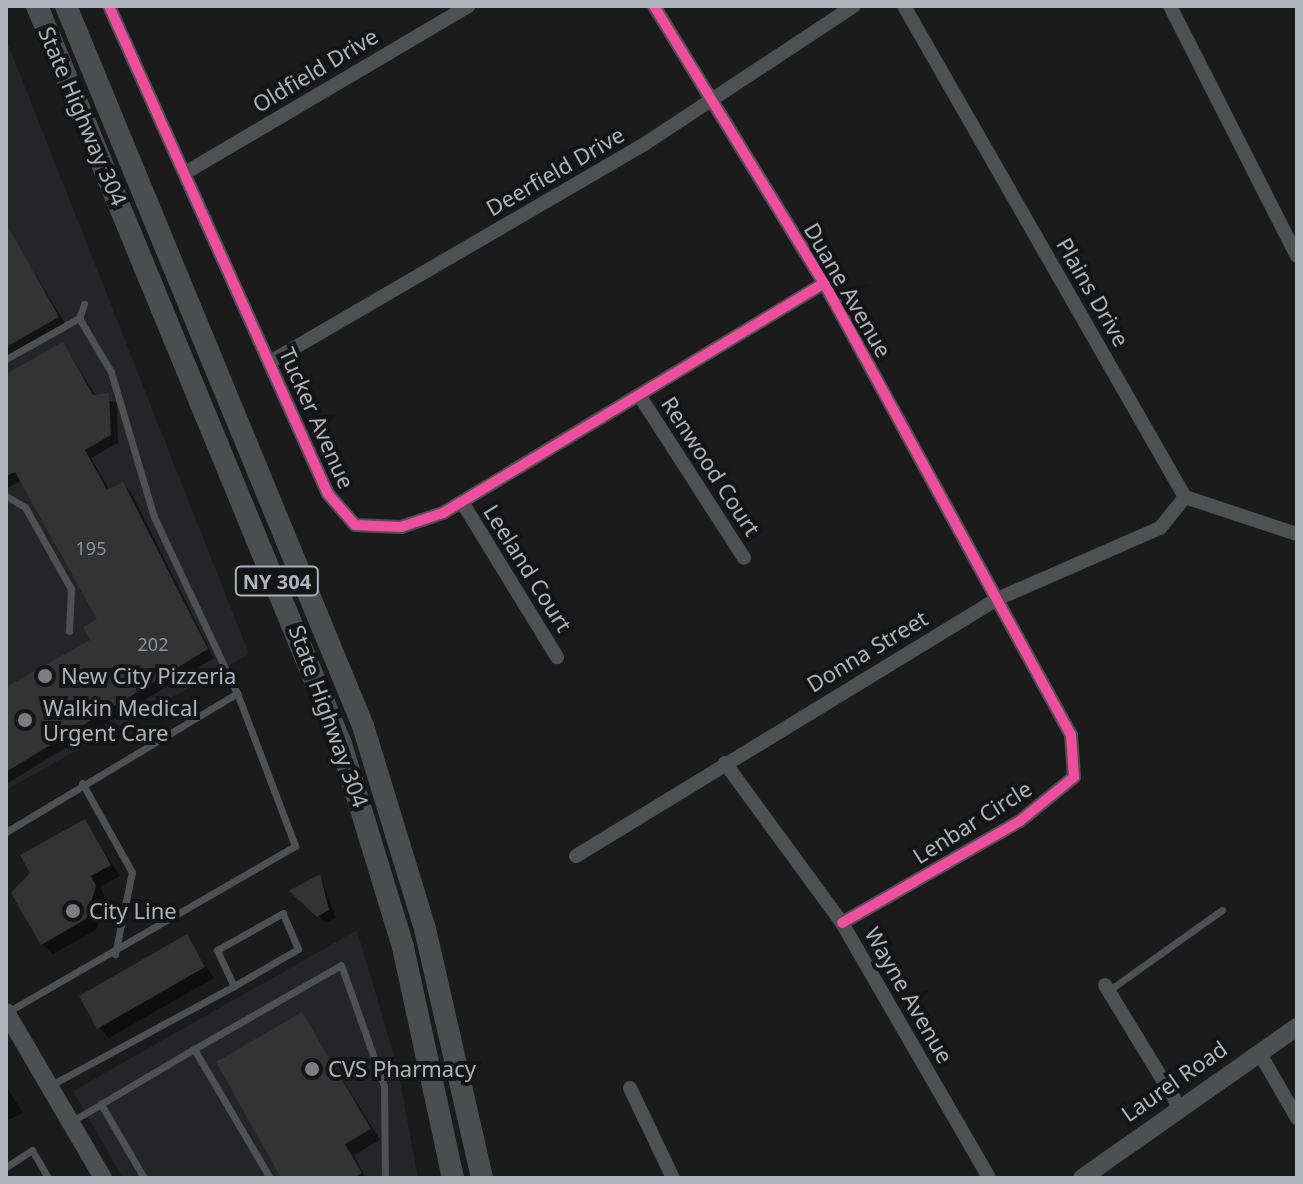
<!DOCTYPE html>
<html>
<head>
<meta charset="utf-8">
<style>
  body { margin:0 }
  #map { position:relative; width:1303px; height:1184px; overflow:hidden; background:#1b1b1b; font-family:"Noto Sans",sans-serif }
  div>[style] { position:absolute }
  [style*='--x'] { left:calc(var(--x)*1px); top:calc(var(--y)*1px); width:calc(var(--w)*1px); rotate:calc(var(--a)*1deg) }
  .built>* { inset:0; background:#252527 }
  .shadow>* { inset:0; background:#0007 }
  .building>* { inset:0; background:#333 }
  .lane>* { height:7px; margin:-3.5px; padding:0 3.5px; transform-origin:3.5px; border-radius:3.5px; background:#4f5054 }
  .street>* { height:14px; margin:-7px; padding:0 7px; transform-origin:7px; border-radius:7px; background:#4f5054 }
  .secondary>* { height:18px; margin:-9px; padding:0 9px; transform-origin:9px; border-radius:9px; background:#4e4f52 }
  .primary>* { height:22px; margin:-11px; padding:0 11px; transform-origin:11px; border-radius:11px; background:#4c4d50 }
  .cycleway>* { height:10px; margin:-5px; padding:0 5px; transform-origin:5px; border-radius:5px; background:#ef4d9e }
  .dots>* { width:22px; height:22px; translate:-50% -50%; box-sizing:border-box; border:4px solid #151517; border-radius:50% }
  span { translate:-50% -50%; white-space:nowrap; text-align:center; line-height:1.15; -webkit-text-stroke:8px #151517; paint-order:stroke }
  .number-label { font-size:18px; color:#8e9299 }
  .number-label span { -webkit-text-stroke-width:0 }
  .shield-label span { padding:2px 6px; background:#151517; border:2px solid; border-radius:6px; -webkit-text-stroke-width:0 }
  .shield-label { font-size:20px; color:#adb2bb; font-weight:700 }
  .street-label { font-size:22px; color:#adb2bb }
  .poi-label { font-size:22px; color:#adb2bb }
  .left { translate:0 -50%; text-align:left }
  .frame { position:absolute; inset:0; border:8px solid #adb2bb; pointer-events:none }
</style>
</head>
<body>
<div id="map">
  <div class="built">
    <i style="clip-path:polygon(6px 39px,249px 654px,6px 790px)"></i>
    <i style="clip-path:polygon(357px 930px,398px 1070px,418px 1178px,123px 1178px,73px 1091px)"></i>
  </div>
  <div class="shadow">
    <i style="clip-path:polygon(10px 233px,68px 328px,6px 363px,6px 235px)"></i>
    <i style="clip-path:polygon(63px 344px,96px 396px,117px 403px,118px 443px,91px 458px,110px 491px,123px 484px,131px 492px,214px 658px,6px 784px,6px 689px,92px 640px,100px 620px,22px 480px,6px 489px,6px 376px)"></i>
    <i style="clip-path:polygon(84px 821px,120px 876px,100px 887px,106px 898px,96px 930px,53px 954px,42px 944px)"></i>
    <i style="clip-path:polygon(320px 876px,336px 918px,326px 923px,292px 891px)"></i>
    <i style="clip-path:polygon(186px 937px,214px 978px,109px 1038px,99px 1027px)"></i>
    <i style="clip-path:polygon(302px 1014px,380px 1140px,354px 1155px,365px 1178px,285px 1178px)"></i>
    <i style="clip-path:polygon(6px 1086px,23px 1113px,6px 1121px)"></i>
  </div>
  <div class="building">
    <i style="clip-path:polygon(6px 223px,59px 317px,6px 347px)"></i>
    <i style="clip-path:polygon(63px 342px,93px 395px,109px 393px,111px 435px,85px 450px,107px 490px,123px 482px,208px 649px,6px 772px,6px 687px,90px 640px,83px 627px,97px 619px,15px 472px,6px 476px,6px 374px)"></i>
    <i style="clip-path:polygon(85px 819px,111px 865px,91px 876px,96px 886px,86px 919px,41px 945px,11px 893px,30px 873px,20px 855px)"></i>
    <i style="clip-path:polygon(320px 874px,329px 910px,317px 917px,289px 891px)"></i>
    <i style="clip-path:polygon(187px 934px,205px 967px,97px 1029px,79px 996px)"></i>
    <i style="clip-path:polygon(302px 1012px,371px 1129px,345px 1144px,362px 1173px,354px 1178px,281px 1178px,216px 1062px)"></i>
  </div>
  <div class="lane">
    <i style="--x:79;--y:318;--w:63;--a:59.3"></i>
    <i style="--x:111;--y:372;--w:151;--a:73.5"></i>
    <i style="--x:154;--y:517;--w:195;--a:64.8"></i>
    <i style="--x:6;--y:359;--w:84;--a:-29.3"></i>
    <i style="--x:79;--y:318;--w:15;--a:-70"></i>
    <i style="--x:6;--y:496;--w:22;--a:30"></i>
    <i style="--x:25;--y:507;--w:94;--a:60.7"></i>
    <i style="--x:71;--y:589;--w:42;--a:92.7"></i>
    <i style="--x:82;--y:783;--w:102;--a:60.7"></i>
    <i style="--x:132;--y:872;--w:84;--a:101.7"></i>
    <i style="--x:6;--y:832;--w:270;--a:-31"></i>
    <i style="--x:237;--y:693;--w:164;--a:69.2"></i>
    <i style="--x:295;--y:846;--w:332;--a:150"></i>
    <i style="--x:1108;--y:991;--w:140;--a:-35.4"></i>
    <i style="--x:194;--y:1049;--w:169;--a:-29.7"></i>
    <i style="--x:341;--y:965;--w:128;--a:70.4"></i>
    <i style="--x:384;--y:1086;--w:92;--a:89.4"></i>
    <i style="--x:51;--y:1085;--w:208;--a:-28.4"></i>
    <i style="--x:234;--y:986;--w:74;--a:-30"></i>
    <i style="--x:298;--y:949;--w:39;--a:-113"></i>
    <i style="--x:283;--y:913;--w:76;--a:150.7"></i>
    <i style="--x:217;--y:950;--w:40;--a:65"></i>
    <i style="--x:72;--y:1121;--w:34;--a:-30"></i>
    <i style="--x:6;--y:1167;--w:31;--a:-33"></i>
    <i style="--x:32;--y:1150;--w:32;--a:60"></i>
    <i style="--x:144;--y:1178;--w:86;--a:-120.2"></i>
    <i style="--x:101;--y:1104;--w:108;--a:-30.6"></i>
    <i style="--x:194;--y:1049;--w:150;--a:59.5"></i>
  </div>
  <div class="street">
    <i style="--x:109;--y:6;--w:535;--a:65.83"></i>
    <i style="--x:328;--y:494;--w:41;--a:48.9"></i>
    <i style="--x:355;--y:525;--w:46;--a:2.5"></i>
    <i style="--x:401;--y:527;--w:44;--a:-18.4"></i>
    <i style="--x:443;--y:513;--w:445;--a:-31.1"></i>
    <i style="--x:654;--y:6;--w:325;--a:58.5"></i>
    <i style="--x:824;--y:283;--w:515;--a:61.35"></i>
    <i style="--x:1071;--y:735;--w:42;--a:85.9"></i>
    <i style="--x:1074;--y:777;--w:70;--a:140.8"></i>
    <i style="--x:1020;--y:821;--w:205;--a:150.2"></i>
    <i style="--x:904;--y:6;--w:566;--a:60.22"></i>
    <i style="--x:1185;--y:497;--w:118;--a:18.3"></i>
    <i style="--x:1170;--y:6;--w:280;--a:63.1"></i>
    <i style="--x:185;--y:173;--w:329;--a:-30.5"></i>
    <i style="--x:270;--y:362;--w:435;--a:-30.2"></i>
    <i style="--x:646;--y:143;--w:249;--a:-33.4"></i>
    <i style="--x:641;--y:398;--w:190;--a:57.2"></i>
    <i style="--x:462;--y:502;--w:182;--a:58.5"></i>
    <i style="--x:725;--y:763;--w:198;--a:53.8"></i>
    <i style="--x:842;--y:923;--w:294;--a:60"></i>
    <i style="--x:576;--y:856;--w:491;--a:-31.4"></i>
    <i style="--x:995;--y:600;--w:180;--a:-23.6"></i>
    <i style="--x:1160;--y:528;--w:40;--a:-51"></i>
    <i style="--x:1105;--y:985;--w:140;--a:58.7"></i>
    <i style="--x:1259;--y:1052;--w:76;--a:60.1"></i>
    <i style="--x:630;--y:1088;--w:100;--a:64.5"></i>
  </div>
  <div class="secondary">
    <i style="--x:6;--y:1012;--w:192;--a:59.7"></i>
    <i style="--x:1082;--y:1178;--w:263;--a:-35.1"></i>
  </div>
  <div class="primary">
    <i style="--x:37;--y:6;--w:798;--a:67.61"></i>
    <i style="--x:341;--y:744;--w:212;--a:73"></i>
    <i style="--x:403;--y:947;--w:236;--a:77.8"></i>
    <i style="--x:66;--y:6;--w:779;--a:67.58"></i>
    <i style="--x:363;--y:726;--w:212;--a:73"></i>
    <i style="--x:425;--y:929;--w:255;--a:77.1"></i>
  </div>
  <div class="cycleway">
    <i style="--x:109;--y:6;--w:535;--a:65.83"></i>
    <i style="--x:328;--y:494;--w:41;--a:48.9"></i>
    <i style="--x:355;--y:525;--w:46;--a:2.5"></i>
    <i style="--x:401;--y:527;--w:44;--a:-18.4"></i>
    <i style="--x:443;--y:513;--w:445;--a:-31.1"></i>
    <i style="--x:654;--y:6;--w:325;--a:58.5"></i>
    <i style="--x:824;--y:283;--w:515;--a:61.35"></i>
    <i style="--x:1071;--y:735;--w:42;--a:85.9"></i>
    <i style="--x:1074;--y:777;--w:70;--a:140.8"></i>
    <i style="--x:1020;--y:821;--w:205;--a:150.2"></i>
  </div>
  <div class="dots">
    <i style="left:45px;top:676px;background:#7a7d83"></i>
    <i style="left:25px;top:720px;background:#7a7d83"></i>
    <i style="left:73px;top:911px;background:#7a7d83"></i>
    <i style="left:312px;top:1069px;background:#7a7d83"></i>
  </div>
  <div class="number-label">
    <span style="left:91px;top:548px">195</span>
    <span style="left:153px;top:644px">202</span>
  </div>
  <div class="shield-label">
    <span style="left:277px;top:581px">NY 304</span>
  </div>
  <div class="street-label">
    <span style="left:315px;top:70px;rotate:-31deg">Oldfield Drive</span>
    <span style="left:83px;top:116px;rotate:67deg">State Highway 304</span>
    <span style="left:555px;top:171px;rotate:-30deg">Deerfield Drive</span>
    <span style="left:848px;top:290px;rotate:60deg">Duane Avenue</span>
    <span style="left:1093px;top:292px;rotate:60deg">Plains Drive</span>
    <span style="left:317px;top:418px;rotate:66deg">Tucker Avenue</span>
    <span style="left:711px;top:466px;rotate:57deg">Renwood Court</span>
    <span style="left:528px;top:568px;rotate:58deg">Leeland Court</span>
    <span style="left:867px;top:651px;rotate:-31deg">Donna Street</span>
    <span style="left:329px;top:716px;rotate:70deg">State Highway 304</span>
    <span style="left:972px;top:822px;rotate:-32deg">Lenbar Circle</span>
    <span style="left:909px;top:995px;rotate:60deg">Wayne Avenue</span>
    <span style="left:1174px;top:1081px;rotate:-35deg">Laurel Road</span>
  </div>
  <div class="poi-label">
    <span class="left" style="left:61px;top:676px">New City Pizzeria</span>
    <span class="left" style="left:43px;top:720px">Walkin Medical<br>Urgent Care</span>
    <span class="left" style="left:89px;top:911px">City Line</span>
    <span class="left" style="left:328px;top:1069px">CVS Pharmacy</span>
  </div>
  <div class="frame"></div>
</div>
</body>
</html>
